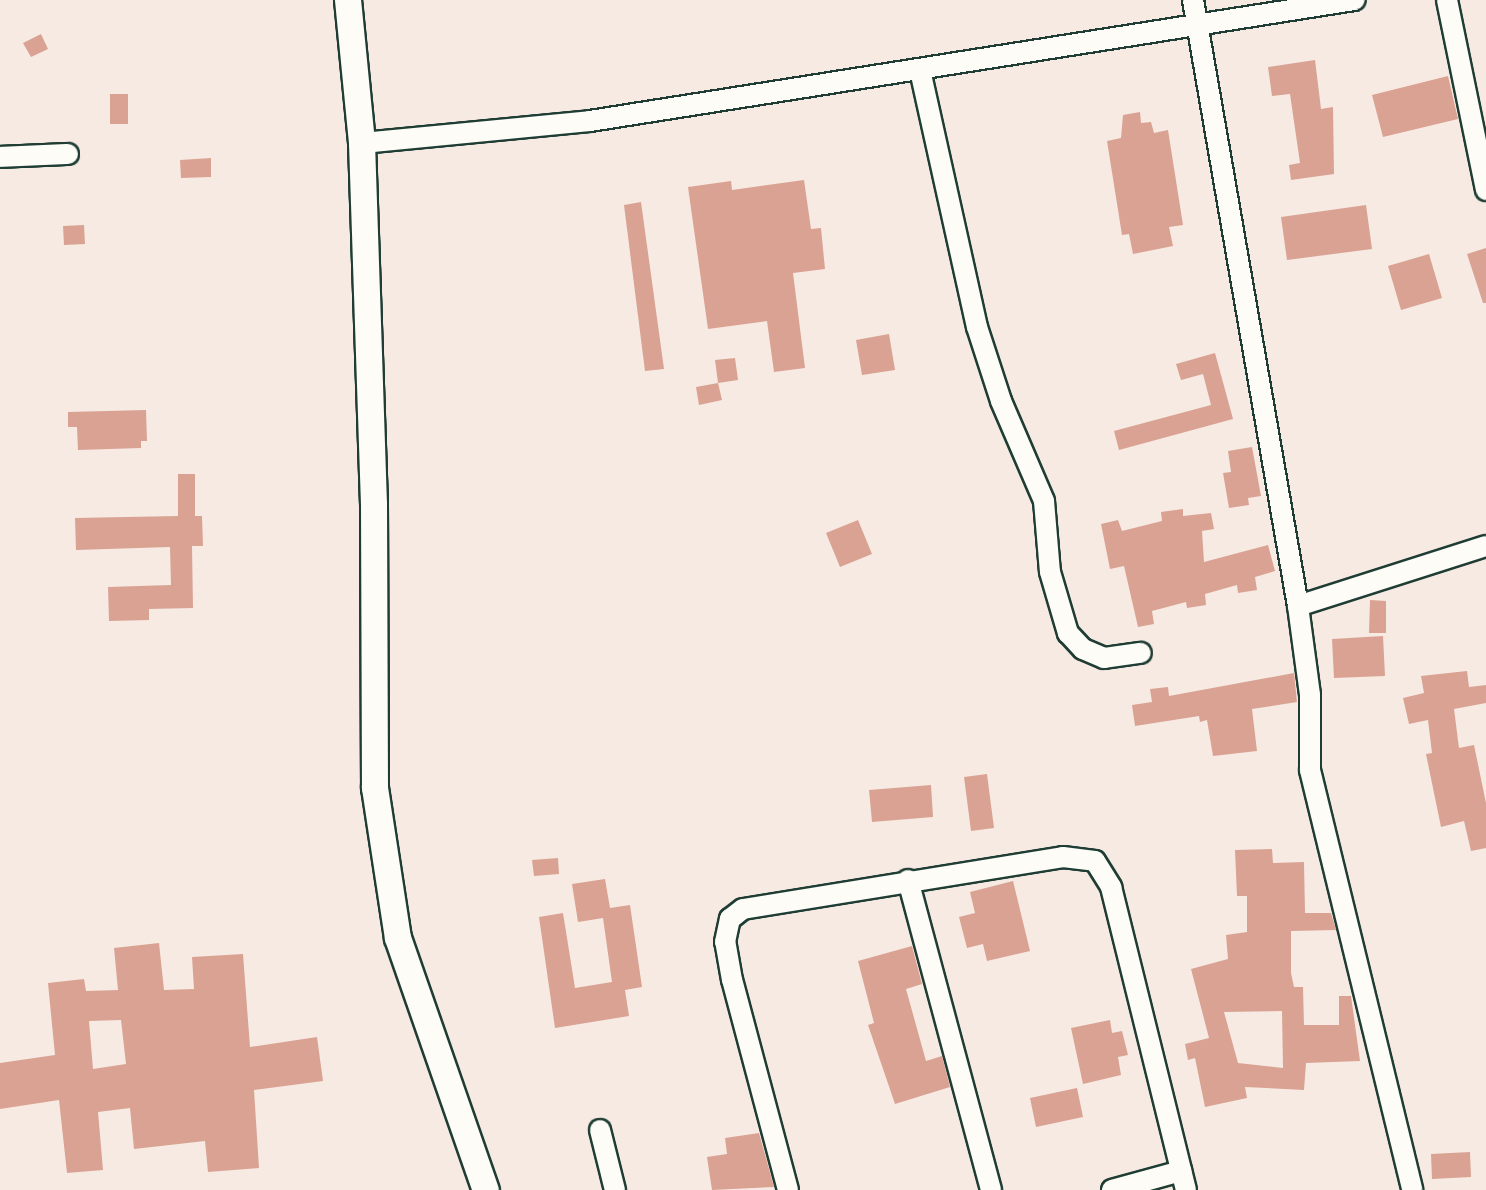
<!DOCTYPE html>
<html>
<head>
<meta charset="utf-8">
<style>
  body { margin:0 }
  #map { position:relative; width:1486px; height:1190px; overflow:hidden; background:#f6eae3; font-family:"Shantell Sans",sans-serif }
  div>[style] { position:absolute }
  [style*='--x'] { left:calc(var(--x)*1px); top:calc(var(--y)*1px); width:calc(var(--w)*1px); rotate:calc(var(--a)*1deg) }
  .building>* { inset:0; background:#daa293 }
  .roads { filter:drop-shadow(2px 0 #1f3d34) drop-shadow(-2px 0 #1f3d34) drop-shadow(0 2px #1f3d34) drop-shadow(0 -2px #1f3d34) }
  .minor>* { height:20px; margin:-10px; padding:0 10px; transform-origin:10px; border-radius:10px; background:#fdfcf7 }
  .major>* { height:26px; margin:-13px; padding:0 13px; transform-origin:13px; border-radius:13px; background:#fdfcf7 }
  span { translate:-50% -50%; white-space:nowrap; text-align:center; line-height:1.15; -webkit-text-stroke:7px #fdfcf7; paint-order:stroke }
</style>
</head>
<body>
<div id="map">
  <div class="building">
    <i style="clip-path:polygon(41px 34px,48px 49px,31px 57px,23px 43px)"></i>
    <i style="clip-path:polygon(1315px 60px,1321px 109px,1333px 107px,1334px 174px,1291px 180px,1289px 165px,1300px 163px,1290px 94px,1272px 96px,1268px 67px)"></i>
    <i style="clip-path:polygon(1448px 76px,1458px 119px,1383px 137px,1372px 95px)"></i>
    <i style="clip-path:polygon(110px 94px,128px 94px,128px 124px,110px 124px)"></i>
    <i style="clip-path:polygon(1140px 112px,1141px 123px,1151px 122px,1154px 133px,1168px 130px,1183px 225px,1169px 227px,1173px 246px,1133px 254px,1129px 234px,1122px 235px,1107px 141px,1121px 138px,1123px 115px)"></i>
    <i style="clip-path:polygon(211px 158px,211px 177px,181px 178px,180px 160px)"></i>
    <i style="clip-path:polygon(804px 180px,811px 229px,821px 228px,825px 269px,793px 273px,805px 368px,774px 372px,767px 321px,708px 329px,688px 187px,731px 181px,732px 190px)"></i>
    <i style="clip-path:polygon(641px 202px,664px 369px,645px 371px,624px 205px)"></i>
    <i style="clip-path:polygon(1366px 205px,1372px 249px,1287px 260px,1281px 217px)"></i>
    <i style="clip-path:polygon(84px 225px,85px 244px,64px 245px,63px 226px)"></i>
    <i style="clip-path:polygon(1486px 248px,1486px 303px,1483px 303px,1467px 254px)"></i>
    <i style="clip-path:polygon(1429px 254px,1442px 298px,1401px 310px,1388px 266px)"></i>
    <i style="clip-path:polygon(889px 334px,895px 370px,862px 375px,856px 340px)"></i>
    <i style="clip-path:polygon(1215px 353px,1233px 419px,1119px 450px,1114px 431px,1211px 405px,1203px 374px,1181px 380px,1176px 364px)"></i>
    <i style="clip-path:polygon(735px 358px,738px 380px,718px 383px,715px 360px)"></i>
    <i style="clip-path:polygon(718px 383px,722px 400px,699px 405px,696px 387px)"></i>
    <i style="clip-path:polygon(146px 410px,147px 441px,141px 441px,141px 448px,78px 450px,77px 427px,68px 427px,68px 412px)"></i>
    <i style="clip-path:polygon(1252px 447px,1261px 496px,1248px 498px,1249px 505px,1229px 508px,1223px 473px,1231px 472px,1228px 451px)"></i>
    <i style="clip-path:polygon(178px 474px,195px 474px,195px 516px,202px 516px,203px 546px,192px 546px,193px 608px,149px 609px,149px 620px,109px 621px,108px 587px,171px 585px,170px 547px,76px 550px,75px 518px,178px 516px)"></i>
    <i style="clip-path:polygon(1183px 509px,1183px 516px,1211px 513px,1214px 529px,1202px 531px,1204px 562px,1268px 545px,1275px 571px,1255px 577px,1257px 590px,1238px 593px,1237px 585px,1205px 594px,1206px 605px,1187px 608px,1186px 602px,1152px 611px,1154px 624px,1138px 627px,1124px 566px,1110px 569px,1101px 524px,1118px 520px,1122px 531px,1162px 521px,1161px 512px)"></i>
    <i style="clip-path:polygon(858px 520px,872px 554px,840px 567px,826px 533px)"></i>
    <i style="clip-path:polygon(1370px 600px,1386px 601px,1386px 633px,1369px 633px)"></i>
    <i style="clip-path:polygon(1383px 636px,1385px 676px,1334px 678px,1332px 639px)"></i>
    <i style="clip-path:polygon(1467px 671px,1469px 687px,1486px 685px,1486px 703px,1454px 709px,1459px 748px,1474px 745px,1486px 803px,1486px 848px,1471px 851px,1464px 821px,1441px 827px,1426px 754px,1432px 753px,1428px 720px,1409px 724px,1403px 698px,1424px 693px,1421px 676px)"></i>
    <i style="clip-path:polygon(1294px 673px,1297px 702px,1252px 709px,1257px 751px,1213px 756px,1207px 720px,1200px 722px,1199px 716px,1135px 726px,1132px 705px,1152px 702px,1150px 689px,1168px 687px,1169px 696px)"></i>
    <i style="clip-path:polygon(987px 774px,994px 828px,971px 831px,964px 777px)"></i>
    <i style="clip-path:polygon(931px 785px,933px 817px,872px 822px,869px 790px)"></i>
    <i style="clip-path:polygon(evenodd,1272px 849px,1273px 863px,1304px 862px,1305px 913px,1331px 913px,1336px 930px,1291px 931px,1291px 973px,1294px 987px,1303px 987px,1304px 1025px,1339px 1025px,1339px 996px,1351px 996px,1360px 1061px,1306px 1063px,1304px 1090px,1245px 1087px,1247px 1098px,1205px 1107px,1195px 1058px,1188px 1060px,1185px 1044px,1209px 1038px,1191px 969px,1228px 959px,1226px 935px,1247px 932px,1247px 896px,1237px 896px,1235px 850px,1272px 849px,1282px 1011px,1283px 1068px,1238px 1063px,1224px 1012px,1282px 1011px)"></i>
    <i style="clip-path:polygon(558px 858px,559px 874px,534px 876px,532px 860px)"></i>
    <i style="clip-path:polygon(605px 879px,610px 908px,630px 905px,642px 987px,625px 990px,629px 1016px,555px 1028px,539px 917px,563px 913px,575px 988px,612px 982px,603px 918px,578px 922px,572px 884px)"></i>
    <i style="clip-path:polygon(1013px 881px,1030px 951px,987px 961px,983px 944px,967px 948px,959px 917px,975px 913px,970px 892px)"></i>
    <i style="clip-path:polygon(evenodd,159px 943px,164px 990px,194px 989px,192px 957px,243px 954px,250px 1047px,317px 1037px,323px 1081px,254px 1090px,259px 1168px,208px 1172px,205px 1141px,134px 1149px,130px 1108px,98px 1112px,103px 1170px,67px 1173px,59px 1100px,0 1109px,0 1063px,55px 1055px,48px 983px,84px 979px,86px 991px,118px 990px,114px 948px,159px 943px,121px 1020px,126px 1064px,93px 1069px,89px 1021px,121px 1020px)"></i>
    <i style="clip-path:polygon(912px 946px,922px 984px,906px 989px,926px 1061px,942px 1056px,950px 1087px,895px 1104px,868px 1025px,874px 1023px,858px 961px)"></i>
    <i style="clip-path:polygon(1110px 1020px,1112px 1033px,1122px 1031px,1128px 1055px,1118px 1057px,1121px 1075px,1083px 1084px,1071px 1028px)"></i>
    <i style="clip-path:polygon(1077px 1088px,1083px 1117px,1036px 1127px,1030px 1098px)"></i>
    <i style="clip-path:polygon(759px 1133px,774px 1187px,712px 1190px,707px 1157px,727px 1154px,725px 1138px)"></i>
    <i style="clip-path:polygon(1470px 1152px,1471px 1177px,1432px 1179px,1431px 1154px)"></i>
  </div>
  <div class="roads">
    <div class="minor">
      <i style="--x:1193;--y:0;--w:615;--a:80.17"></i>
      <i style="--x:1298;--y:606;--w:90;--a:82.3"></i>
      <i style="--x:1310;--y:695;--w:75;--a:90"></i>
      <i style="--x:1310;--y:770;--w:432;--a:76.3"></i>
      <i style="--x:1447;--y:0;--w:194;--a:78.4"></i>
      <i style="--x:920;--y:70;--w:263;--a:77.5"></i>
      <i style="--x:977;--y:327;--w:78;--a:72"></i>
      <i style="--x:1001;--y:401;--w:109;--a:66.7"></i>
      <i style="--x:1044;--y:501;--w:71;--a:85.2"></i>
      <i style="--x:1050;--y:572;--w:64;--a:73.6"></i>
      <i style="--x:1068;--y:633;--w:22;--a:47"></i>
      <i style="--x:1083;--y:649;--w:23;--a:23"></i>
      <i style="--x:1104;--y:658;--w:37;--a:-8"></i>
      <i style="--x:362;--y:143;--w:229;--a:-5.5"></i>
      <i style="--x:590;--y:121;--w:774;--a:-9"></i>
      <i style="--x:0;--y:157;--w:68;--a:-2.5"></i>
      <i style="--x:1298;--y:606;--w:197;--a:-17.7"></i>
      <i style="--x:908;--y:880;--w:321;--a:75"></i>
      <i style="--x:600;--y:1130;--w:62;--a:76"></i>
      <i style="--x:788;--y:1190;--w:217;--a:-104.9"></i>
      <i style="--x:732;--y:980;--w:39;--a:-100"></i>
      <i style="--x:725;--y:942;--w:24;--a:-78"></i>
      <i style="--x:730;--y:919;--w:16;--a:-38"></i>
      <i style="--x:743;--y:909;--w:324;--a:-9.2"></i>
      <i style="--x:1063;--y:857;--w:32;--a:7"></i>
      <i style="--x:1095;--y:861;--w:31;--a:58"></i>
      <i style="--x:1111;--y:887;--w:312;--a:76.1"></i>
      <i style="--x:1112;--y:1190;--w:72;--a:-15.4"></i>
    </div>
    <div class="major">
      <i style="--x:348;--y:0;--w:144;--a:84.4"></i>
      <i style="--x:362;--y:143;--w:361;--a:88.1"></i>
      <i style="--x:374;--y:504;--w:284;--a:89.8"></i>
      <i style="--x:375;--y:788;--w:152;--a:81.3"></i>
      <i style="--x:398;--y:938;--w:267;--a:70.8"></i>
    </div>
  </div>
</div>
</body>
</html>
